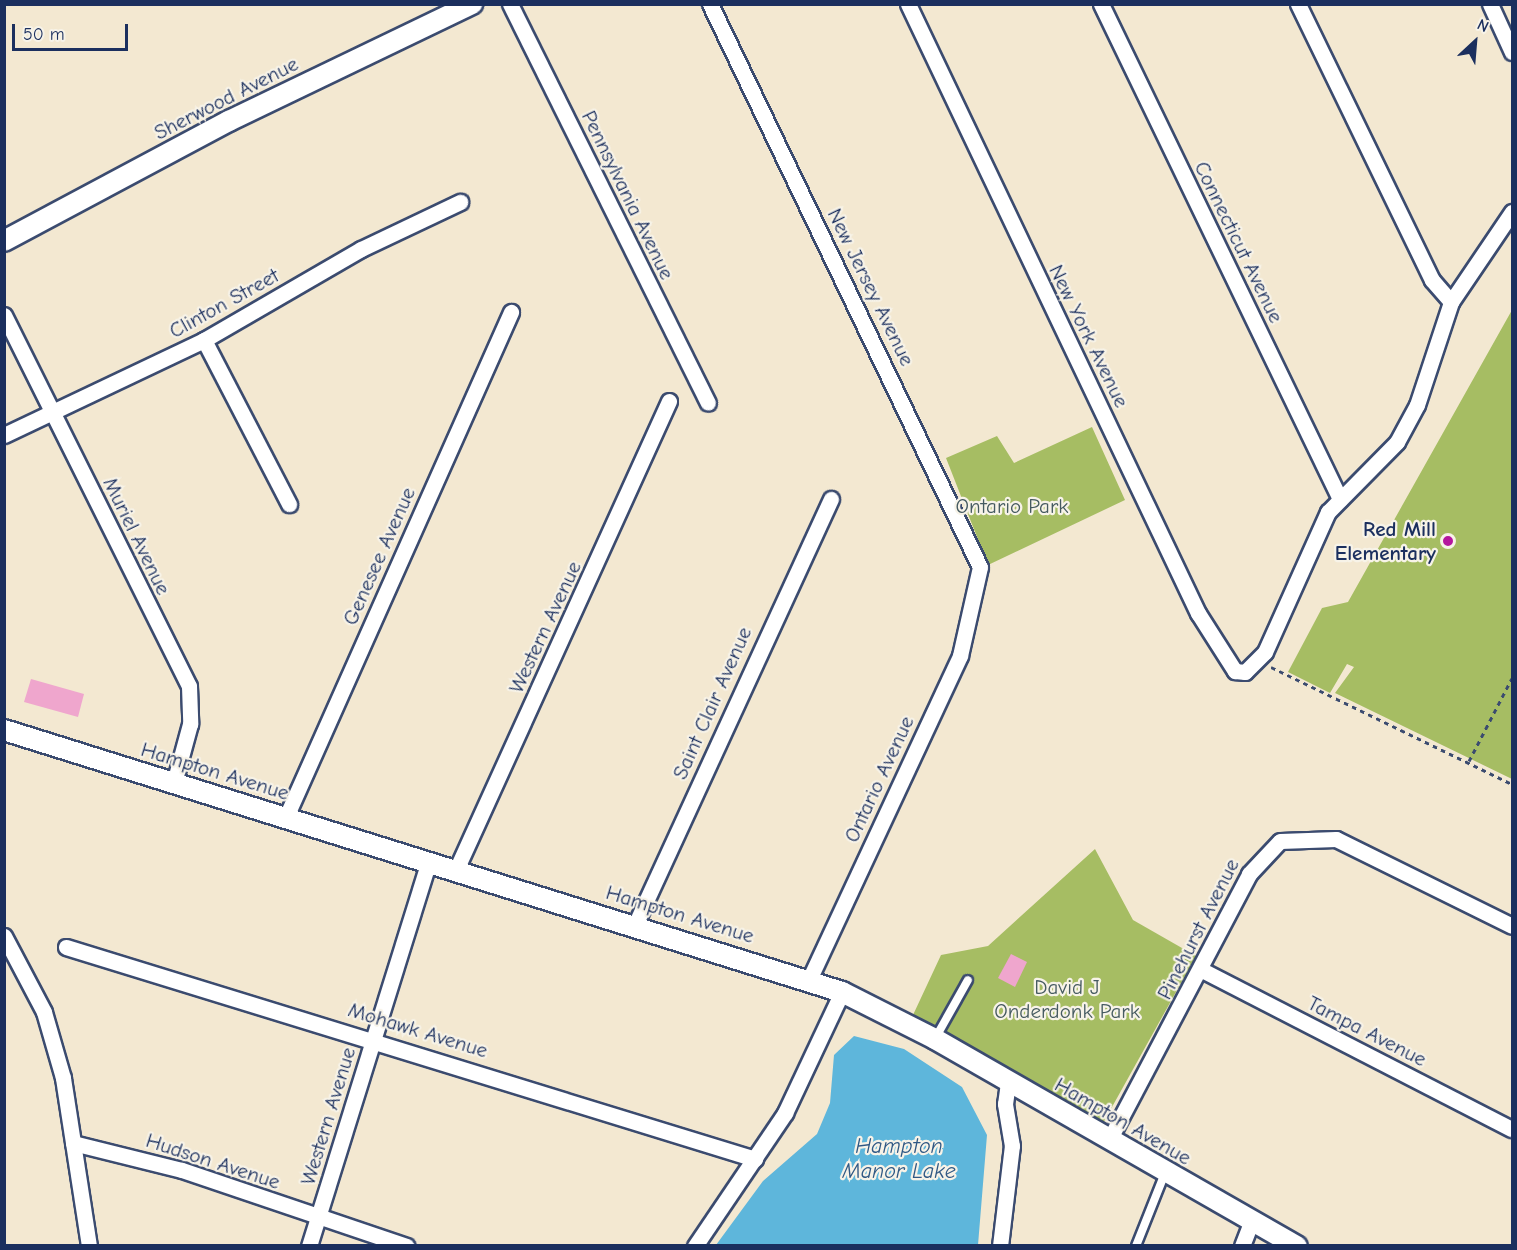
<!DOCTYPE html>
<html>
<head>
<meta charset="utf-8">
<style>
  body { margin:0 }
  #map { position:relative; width:1517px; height:1250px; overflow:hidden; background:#f3e8d1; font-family:"Comic Neue",sans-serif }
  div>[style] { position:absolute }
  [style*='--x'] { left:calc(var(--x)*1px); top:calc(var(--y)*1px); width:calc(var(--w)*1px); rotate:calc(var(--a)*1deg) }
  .green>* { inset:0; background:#a6bd63 }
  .water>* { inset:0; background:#5eb6db }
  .building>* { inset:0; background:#efa6cd }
  .path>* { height:3px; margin-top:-1.5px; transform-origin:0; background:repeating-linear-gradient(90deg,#3b4b6f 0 4.5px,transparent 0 9px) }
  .roads { filter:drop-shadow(2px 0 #3b4b6f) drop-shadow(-2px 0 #3b4b6f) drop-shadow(0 2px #3b4b6f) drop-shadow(0 -2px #3b4b6f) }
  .service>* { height:8px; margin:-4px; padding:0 4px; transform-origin:4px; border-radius:4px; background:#fff }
  .minor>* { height:15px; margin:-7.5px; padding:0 7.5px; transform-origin:7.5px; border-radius:7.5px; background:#fff }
  .tertiary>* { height:20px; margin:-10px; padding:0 10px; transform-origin:10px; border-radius:10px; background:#fff }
  .dots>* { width:16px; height:16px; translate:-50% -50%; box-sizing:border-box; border:3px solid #f7f3e8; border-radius:50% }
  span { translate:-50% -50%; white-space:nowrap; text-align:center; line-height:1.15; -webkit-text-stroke:4.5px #f7f3e8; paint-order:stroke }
  .street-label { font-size:21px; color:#1b2f5e }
  .park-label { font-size:21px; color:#455a60 }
  .poi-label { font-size:21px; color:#1b2f5e; font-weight:700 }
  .right { translate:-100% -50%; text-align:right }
  .water-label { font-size:22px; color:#2f5884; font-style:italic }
  .frame { position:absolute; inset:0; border:6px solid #1b2f5e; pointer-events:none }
  .north { position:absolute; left:1445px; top:12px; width:60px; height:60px; -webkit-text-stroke:4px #f7f3e8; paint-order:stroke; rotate:26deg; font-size:16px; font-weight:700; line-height:24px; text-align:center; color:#1b2f5e }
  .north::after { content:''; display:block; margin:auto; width:21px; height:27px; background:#1b2f5e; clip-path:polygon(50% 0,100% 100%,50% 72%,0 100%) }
  .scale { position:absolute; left:12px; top:24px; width:116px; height:27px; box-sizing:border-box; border:3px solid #1b2f5e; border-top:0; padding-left:8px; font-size:18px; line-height:21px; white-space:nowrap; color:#1b2f5e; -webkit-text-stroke:4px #f7f3e8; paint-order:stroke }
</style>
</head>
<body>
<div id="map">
  <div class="green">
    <i style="clip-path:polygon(1512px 310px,1512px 779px,1335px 693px,1354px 667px,1347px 664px,1330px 693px,1288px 672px,1322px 608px,1348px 602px)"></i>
    <i style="clip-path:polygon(1092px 427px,1125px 500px,988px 565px,946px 458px,997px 436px,1014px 463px)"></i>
    <i style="clip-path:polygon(1095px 849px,1133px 920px,1196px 956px,1102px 1125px,913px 1015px,941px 955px,988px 946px)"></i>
  </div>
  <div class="water">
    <i style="clip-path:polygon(854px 1036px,904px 1049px,962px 1087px,987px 1135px,978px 1245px,716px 1245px,763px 1181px,817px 1134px,830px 1103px,834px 1055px)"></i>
  </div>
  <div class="building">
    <i style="clip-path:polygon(31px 679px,84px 694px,78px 717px,24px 702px)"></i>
    <i style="clip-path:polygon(1011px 954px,1027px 962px,1015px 987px,998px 978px)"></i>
  </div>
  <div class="path">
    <i style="--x:1271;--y:667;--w:268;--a:25.9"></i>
    <i style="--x:1469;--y:761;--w:93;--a:-62.6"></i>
  </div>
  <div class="roads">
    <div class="service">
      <i style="--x:936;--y:1037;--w:65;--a:-60.7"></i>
      <i style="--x:1136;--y:1246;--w:79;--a:-68.3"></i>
    </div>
    <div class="minor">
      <i style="--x:510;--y:4;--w:445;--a:63.6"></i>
      <i style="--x:710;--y:4;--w:624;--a:64.38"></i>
      <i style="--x:980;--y:567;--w:91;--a:102.7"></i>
      <i style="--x:960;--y:656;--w:357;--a:115"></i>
      <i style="--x:908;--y:4;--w:675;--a:64.54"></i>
      <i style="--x:1198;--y:613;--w:69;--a:57.5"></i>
      <i style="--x:1235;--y:671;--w:10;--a:6"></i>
      <i style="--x:1245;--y:672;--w:28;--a:-45"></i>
      <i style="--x:1265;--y:652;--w:154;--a:-65.8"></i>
      <i style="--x:1328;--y:512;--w:98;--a:-45.4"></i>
      <i style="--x:1397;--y:442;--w:42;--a:-61.6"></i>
      <i style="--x:1417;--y:405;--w:108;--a:-71.7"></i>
      <i style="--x:1451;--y:302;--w:109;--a:-55.9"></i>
      <i style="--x:1101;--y:4;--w:550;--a:64.23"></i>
      <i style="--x:1298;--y:4;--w:307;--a:64.1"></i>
      <i style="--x:1432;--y:280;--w:29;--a:49"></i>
      <i style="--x:1490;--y:4;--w:53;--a:65.4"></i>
      <i style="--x:4;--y:315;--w:415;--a:63.5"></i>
      <i style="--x:189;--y:686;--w:38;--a:88"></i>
      <i style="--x:190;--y:724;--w:61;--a:105.2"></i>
      <i style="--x:204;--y:340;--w:185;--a:62.6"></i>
      <i style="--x:4;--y:435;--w:221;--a:-25.4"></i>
      <i style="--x:204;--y:340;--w:181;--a:-30.1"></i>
      <i style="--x:361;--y:249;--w:110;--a:-25.4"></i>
      <i style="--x:286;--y:817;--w:553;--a:-65.98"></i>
      <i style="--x:456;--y:870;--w:515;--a:-65.57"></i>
      <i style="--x:635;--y:925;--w:469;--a:-65.3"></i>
      <i style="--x:4;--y:936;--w:86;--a:62.2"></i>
      <i style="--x:44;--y:1012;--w:69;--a:73.9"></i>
      <i style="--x:63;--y:1078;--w:170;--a:81.2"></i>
      <i style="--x:66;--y:947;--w:721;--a:17.1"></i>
      <i style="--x:1202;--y:970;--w:348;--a:27.2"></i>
      <i style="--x:1109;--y:1140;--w:301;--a:-62.2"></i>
      <i style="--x:1249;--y:874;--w:45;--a:-46.8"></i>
      <i style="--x:1280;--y:841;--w:56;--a:-2"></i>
      <i style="--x:1336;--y:839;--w:196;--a:26.3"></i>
      <i style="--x:73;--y:1143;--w:112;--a:13.9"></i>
      <i style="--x:182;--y:1170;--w:237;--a:18.7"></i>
      <i style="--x:309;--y:1246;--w:403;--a:-72.7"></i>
      <i style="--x:695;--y:1246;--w:161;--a:-55.9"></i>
      <i style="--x:785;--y:1113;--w:134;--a:-64.8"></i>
      <i style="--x:1000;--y:1246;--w:101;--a:-83.2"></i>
      <i style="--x:1012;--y:1146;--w:43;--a:-99.5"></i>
      <i style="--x:1005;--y:1104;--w:21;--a:-82"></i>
      <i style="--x:1242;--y:1246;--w:26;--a:-69"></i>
    </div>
    <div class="tertiary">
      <i style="--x:4;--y:241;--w:255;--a:-28.1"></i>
      <i style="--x:229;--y:121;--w:270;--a:-25.7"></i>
      <i style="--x:4;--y:730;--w:878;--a:17.36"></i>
      <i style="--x:842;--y:992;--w:104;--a:26.8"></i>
      <i style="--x:935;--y:1039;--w:417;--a:29.8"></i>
    </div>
  </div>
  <div class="dots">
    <i style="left:1448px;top:541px;background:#b5179e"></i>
  </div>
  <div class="street-label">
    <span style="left:226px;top:98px;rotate:-27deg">Sherwood Avenue</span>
    <span style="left:628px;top:195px;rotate:64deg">Pennsylvania Avenue</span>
    <span style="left:1239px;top:242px;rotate:64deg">Connecticut Avenue</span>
    <span style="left:871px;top:287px;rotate:64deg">New Jersey Avenue</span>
    <span style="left:224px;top:303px;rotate:-29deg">Clinton Street</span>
    <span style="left:1089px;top:336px;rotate:64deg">New York Avenue</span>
    <span style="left:137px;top:536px;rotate:64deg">Muriel Avenue</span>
    <span style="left:379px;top:556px;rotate:-66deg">Genesee Avenue</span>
    <span style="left:545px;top:627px;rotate:-65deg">Western Avenue</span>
    <span style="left:712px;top:703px;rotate:-66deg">Saint Clair Avenue</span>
    <span style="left:215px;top:771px;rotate:17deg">Hampton Avenue</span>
    <span style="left:879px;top:779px;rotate:-65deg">Ontario Avenue</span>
    <span style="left:680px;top:914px;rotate:17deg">Hampton Avenue</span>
    <span style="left:1198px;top:929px;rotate:-63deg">Pinehurst Avenue</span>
    <span style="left:418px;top:1030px;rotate:17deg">Mohawk Avenue</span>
    <span style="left:1367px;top:1031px;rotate:27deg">Tampa Avenue</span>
    <span style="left:328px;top:1116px;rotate:-73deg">Western Avenue</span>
    <span style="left:1123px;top:1121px;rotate:30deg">Hampton Avenue</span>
    <span style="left:213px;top:1161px;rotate:18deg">Hudson Avenue</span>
  </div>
  <div class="park-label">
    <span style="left:1012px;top:506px">Ontario Park</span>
    <span style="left:1067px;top:999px">David J<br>Onderdonk Park</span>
  </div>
  <div class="poi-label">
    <span class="right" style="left:1436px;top:541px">Red Mill<br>Elementary</span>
  </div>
  <div class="water-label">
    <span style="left:899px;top:1159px">Hampton<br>Manor Lake</span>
  </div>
  <div class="frame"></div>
  <div class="north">N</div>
  <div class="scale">50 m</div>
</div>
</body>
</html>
